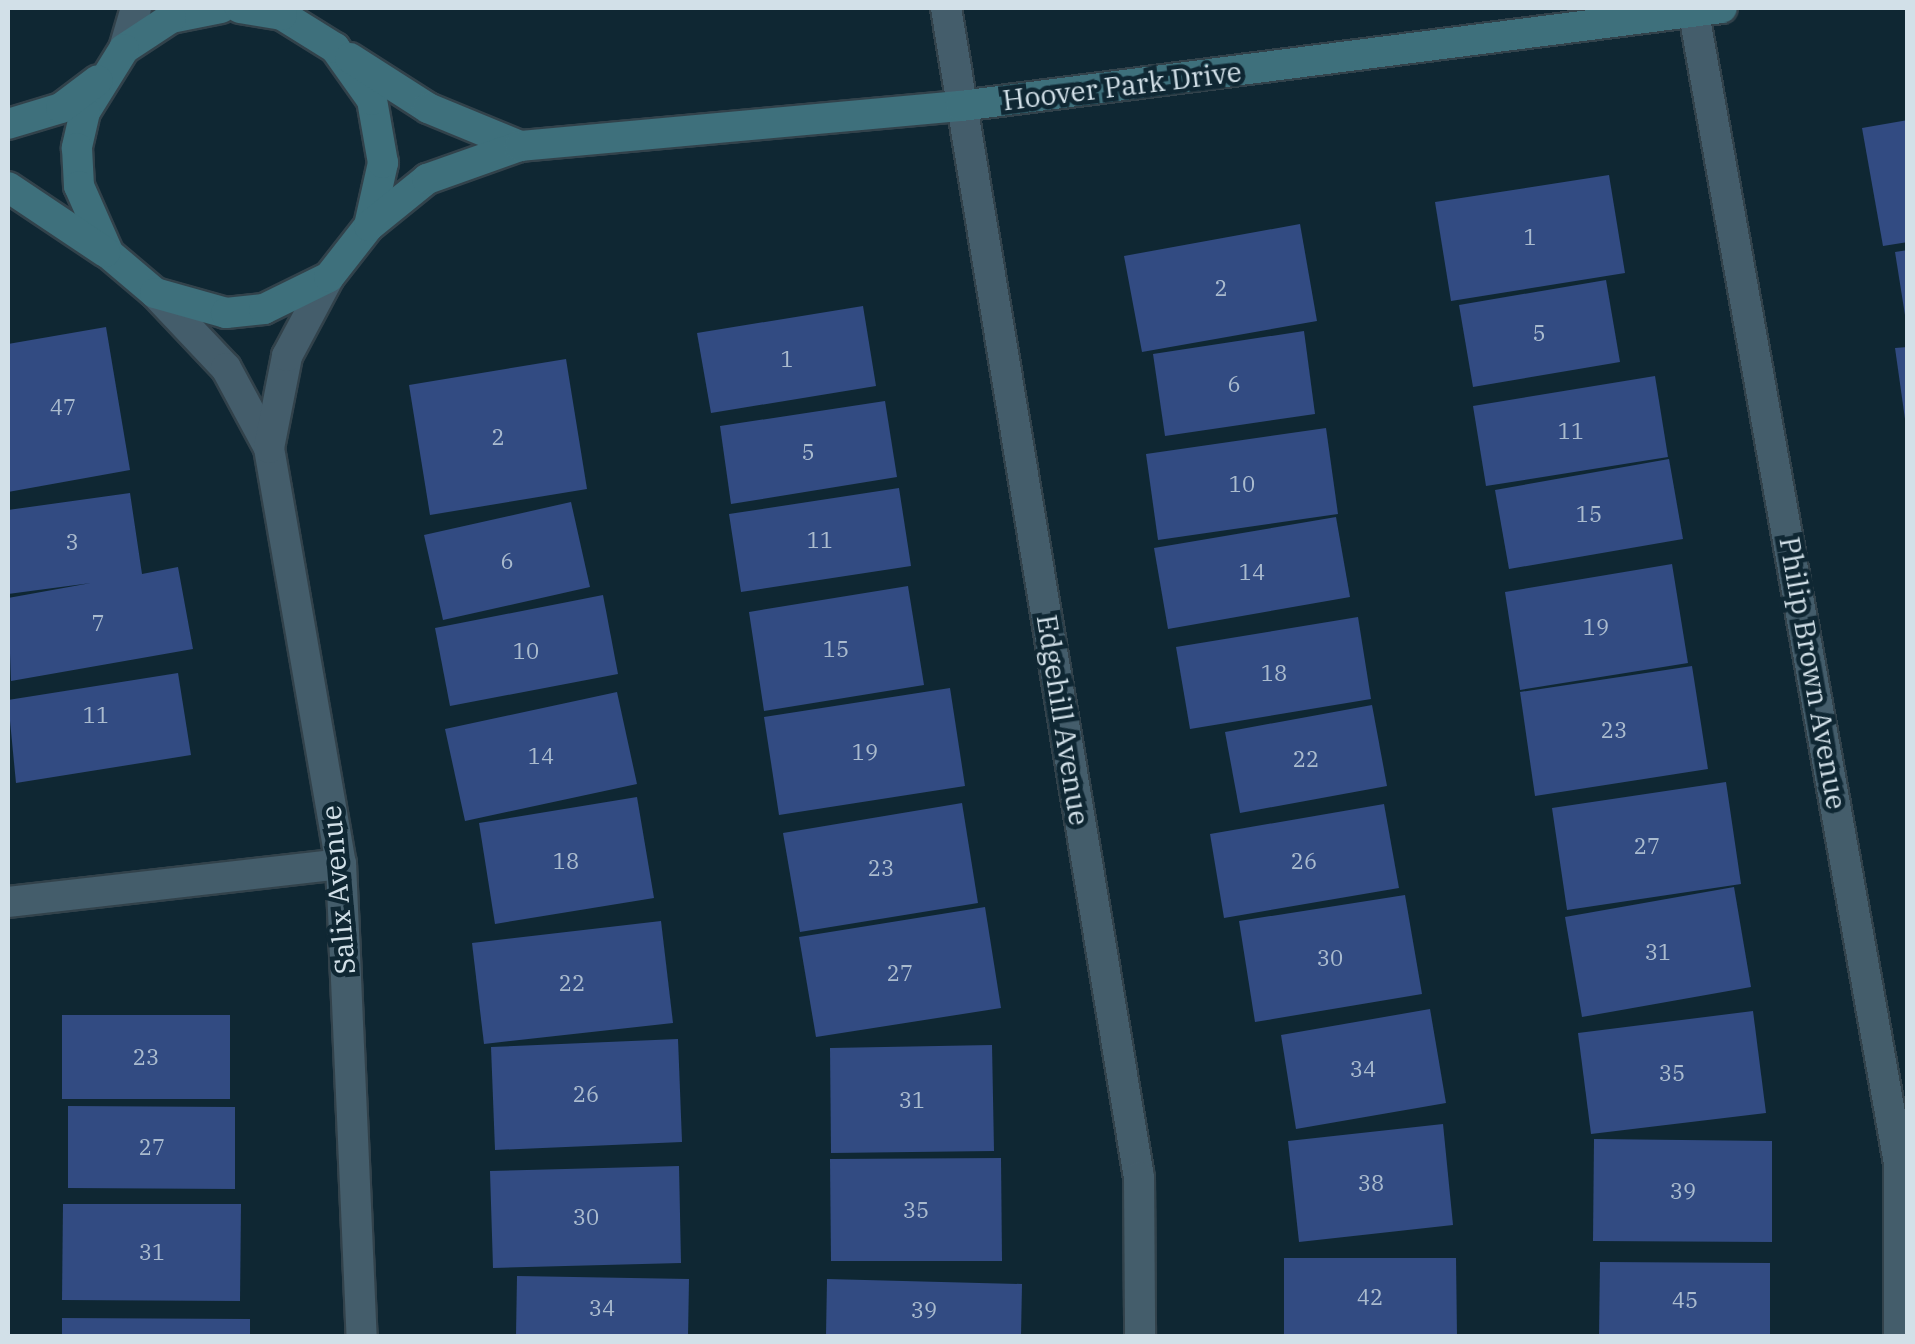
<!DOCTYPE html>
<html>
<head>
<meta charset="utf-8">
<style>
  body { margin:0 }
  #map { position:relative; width:1915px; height:1344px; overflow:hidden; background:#0f2733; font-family:"IBM Plex Serif",serif }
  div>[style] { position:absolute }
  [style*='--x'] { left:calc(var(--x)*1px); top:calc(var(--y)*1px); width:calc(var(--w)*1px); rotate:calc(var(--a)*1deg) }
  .building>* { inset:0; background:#324b82 }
  .roads { filter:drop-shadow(2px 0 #32424b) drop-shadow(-2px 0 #32424b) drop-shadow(0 2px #32424b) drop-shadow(0 -2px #32424b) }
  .street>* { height:30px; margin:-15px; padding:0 15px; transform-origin:15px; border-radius:15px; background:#445d6b }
  .secondary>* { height:30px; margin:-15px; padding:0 15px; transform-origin:15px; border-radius:15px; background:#3e707c }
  span { translate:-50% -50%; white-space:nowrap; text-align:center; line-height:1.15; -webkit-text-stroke:9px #0f2733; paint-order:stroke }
  .number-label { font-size:22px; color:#aabbce }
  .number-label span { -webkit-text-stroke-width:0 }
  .street-label { font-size:28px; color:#d2e0e8 }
  .frame { position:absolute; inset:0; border:10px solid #d2e0e8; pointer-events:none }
</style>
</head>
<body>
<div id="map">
  <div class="building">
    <i style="clip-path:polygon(1908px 120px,1908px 242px,1883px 246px,1862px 128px)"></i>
    <i style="clip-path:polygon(1609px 175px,1625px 273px,1451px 301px,1435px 202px)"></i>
    <i style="clip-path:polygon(1300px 224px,1317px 321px,1142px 352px,1124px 256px)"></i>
    <i style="clip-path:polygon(1908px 250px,1908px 315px,1905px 315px,1895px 252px)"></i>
    <i style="clip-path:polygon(1606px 280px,1620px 362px,1473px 387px,1459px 305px)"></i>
    <i style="clip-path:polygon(863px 306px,876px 386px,711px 413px,697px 333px)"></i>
    <i style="clip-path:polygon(106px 327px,130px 470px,8px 492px,8px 344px)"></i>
    <i style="clip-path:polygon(1304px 331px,1315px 414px,1165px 436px,1153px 354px)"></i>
    <i style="clip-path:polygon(1908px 347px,1908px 419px,1905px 419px,1895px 348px)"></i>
    <i style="clip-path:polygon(566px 359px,587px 489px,430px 515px,409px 385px)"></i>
    <i style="clip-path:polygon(1655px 376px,1668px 457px,1486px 486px,1473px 406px)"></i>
    <i style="clip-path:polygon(885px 401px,897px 477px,731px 504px,720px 426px)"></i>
    <i style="clip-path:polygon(1326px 428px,1338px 514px,1158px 540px,1146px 454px)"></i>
    <i style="clip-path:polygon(1669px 459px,1683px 539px,1509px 569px,1495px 490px)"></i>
    <i style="clip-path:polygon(899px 488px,911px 566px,741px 592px,729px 514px)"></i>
    <i style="clip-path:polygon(130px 493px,142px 574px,178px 567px,193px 649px,11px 681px,8px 598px,91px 583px,8px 594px,8px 510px)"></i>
    <i style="clip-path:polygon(571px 502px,590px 587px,443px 620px,424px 535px)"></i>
    <i style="clip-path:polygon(1336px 517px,1350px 597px,1168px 629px,1154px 548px)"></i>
    <i style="clip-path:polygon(1672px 564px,1688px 663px,1520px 690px,1505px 592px)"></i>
    <i style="clip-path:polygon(908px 586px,924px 685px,764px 711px,749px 612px)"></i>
    <i style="clip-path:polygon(603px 595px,618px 674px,450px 706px,435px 628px)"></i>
    <i style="clip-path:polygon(1358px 617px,1371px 699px,1190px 729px,1176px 647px)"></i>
    <i style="clip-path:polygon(1692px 666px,1708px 769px,1535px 796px,1520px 692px)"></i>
    <i style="clip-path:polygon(178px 673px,191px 755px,16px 783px,8px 700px)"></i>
    <i style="clip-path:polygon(950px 688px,965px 786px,779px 815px,764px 717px)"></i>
    <i style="clip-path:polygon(617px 692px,637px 784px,465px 821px,445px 729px)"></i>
    <i style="clip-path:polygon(1372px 705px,1387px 786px,1240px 813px,1225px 732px)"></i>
    <i style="clip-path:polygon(1726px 782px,1741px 884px,1567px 910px,1552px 808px)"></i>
    <i style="clip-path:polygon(637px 797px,654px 898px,495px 924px,479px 823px)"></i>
    <i style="clip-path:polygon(962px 803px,978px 903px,800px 932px,783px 833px)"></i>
    <i style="clip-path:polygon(1384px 804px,1399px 888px,1224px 918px,1210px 834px)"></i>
    <i style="clip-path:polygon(1734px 887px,1751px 987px,1582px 1017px,1565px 917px)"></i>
    <i style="clip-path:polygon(1405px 895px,1422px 994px,1255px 1022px,1239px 921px)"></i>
    <i style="clip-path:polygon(985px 907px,1001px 1008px,816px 1037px,799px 937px)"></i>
    <i style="clip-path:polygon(661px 921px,673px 1023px,484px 1044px,472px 943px)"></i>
    <i style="clip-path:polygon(1430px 1009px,1446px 1103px,1296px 1129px,1281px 1035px)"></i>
    <i style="clip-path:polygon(1753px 1011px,1766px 1113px,1591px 1134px,1578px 1033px)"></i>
    <i style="clip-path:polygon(62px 1015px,230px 1015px,230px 1099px,62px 1099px)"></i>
    <i style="clip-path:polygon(678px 1039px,682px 1142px,495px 1150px,491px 1047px)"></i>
    <i style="clip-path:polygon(992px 1045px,994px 1151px,831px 1153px,830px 1048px)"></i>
    <i style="clip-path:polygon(68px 1106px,235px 1107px,235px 1189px,68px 1188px)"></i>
    <i style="clip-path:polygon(1443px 1124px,1453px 1225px,1299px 1242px,1288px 1141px)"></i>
    <i style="clip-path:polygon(1594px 1139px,1772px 1141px,1772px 1242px,1593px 1241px)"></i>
    <i style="clip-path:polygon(1001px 1158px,1002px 1261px,831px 1261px,830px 1159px)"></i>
    <i style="clip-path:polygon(679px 1166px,681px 1263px,493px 1268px,490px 1171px)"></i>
    <i style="clip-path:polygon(63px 1204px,241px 1204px,240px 1301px,62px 1300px)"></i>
    <i style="clip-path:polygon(1284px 1258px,1456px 1258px,1457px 1336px,1284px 1336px)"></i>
    <i style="clip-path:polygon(1600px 1262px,1770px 1263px,1770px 1336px,1599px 1336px)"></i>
    <i style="clip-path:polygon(517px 1276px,689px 1279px,688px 1336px,516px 1336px)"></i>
    <i style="clip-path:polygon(827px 1279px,1022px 1284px,1021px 1336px,826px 1336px)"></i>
    <i style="clip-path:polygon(62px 1318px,250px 1319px,250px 1336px,62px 1336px)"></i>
  </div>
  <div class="roads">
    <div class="street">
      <i style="--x:946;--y:8;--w:1185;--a:80.63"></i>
      <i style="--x:1139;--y:1177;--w:159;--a:89.6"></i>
      <i style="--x:1693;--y:8;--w:1173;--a:79.89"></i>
      <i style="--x:1899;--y:1163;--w:173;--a:90"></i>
      <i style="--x:124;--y:49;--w:43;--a:-73.7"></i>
      <i style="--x:155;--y:293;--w:103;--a:46.6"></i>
      <i style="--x:226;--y:368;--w:91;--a:61.7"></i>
      <i style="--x:269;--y:448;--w:422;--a:80.2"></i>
      <i style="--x:341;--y:864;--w:472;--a:87.5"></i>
      <i style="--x:269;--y:448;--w:94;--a:-78.9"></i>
      <i style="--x:287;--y:356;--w:89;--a:-62"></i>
      <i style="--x:8;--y:902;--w:335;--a:-6.5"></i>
    </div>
    <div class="secondary">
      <i style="--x:221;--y:8;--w:51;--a:168.7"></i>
      <i style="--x:171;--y:18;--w:56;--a:146.6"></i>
      <i style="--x:124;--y:49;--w:74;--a:121.8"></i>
      <i style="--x:85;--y:112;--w:37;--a:103"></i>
      <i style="--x:77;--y:148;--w:38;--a:87"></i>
      <i style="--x:79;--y:186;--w:74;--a:66.2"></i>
      <i style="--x:109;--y:254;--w:60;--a:40.3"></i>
      <i style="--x:155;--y:293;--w:74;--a:15.7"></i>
      <i style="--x:226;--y:313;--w:38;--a:-6"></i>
      <i style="--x:264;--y:309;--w:72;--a:-26.2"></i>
      <i style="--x:329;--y:277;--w:65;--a:-51.9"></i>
      <i style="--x:369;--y:226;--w:65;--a:-77.5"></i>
      <i style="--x:383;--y:163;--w:64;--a:-99.9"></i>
      <i style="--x:372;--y:100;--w:64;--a:-125.4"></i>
      <i style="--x:335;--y:48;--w:62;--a:-148.1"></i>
      <i style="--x:282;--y:15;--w:43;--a:-170.5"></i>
      <i style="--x:350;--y:58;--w:93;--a:32.7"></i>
      <i style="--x:428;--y:108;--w:100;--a:22.4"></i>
      <i style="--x:8;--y:124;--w:55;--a:-16.8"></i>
      <i style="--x:61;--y:108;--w:46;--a:-37.1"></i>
      <i style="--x:8;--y:187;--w:117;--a:33.8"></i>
      <i style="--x:369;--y:226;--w:75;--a:-39"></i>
      <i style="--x:427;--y:179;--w:99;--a:-19.5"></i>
      <i style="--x:520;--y:146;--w:443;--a:-5.2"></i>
      <i style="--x:961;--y:106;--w:767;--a:-7.34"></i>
    </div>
  </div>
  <div class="number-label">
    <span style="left:1530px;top:237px">1</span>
    <span style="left:1221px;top:288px">2</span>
    <span style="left:1539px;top:333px">5</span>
    <span style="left:787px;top:359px">1</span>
    <span style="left:1234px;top:384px">6</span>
    <span style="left:63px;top:407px">47</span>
    <span style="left:1571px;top:431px">11</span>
    <span style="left:498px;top:437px">2</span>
    <span style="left:808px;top:452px">5</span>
    <span style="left:1242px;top:484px">10</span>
    <span style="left:1589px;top:514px">15</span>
    <span style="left:820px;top:540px">11</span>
    <span style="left:72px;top:542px">3</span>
    <span style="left:507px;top:561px">6</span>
    <span style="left:1252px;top:572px">14</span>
    <span style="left:98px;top:623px">7</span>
    <span style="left:1596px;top:627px">19</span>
    <span style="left:836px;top:649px">15</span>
    <span style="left:526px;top:651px">10</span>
    <span style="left:1274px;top:673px">18</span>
    <span style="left:96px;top:715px">11</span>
    <span style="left:1614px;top:730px">23</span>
    <span style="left:865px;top:752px">19</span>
    <span style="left:541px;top:756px">14</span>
    <span style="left:1306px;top:759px">22</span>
    <span style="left:1647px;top:846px">27</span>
    <span style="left:566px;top:861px">18</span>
    <span style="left:1304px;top:861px">26</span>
    <span style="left:881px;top:868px">23</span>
    <span style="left:1658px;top:952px">31</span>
    <span style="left:1330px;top:958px">30</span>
    <span style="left:900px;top:973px">27</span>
    <span style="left:572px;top:983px">22</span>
    <span style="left:146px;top:1057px">23</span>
    <span style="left:1363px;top:1069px">34</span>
    <span style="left:1672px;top:1073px">35</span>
    <span style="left:586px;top:1094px">26</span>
    <span style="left:912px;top:1100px">31</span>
    <span style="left:152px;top:1147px">27</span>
    <span style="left:1371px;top:1183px">38</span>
    <span style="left:1683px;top:1191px">39</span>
    <span style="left:916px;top:1210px">35</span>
    <span style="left:586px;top:1217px">30</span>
    <span style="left:152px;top:1252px">31</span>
    <span style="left:1370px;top:1297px">42</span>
    <span style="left:1685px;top:1300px">45</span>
    <span style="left:602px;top:1308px">34</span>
    <span style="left:924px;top:1310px">39</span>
  </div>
  <div class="street-label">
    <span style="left:1122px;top:86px;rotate:-7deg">Hoover Park Drive</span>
    <span style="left:1813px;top:673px;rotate:80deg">Philip Brown Avenue</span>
    <span style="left:1063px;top:720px;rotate:81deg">Edgehill Avenue</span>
    <span style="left:338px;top:890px;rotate:-95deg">Salix Avenue</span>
  </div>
  <div class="frame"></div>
</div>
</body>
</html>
